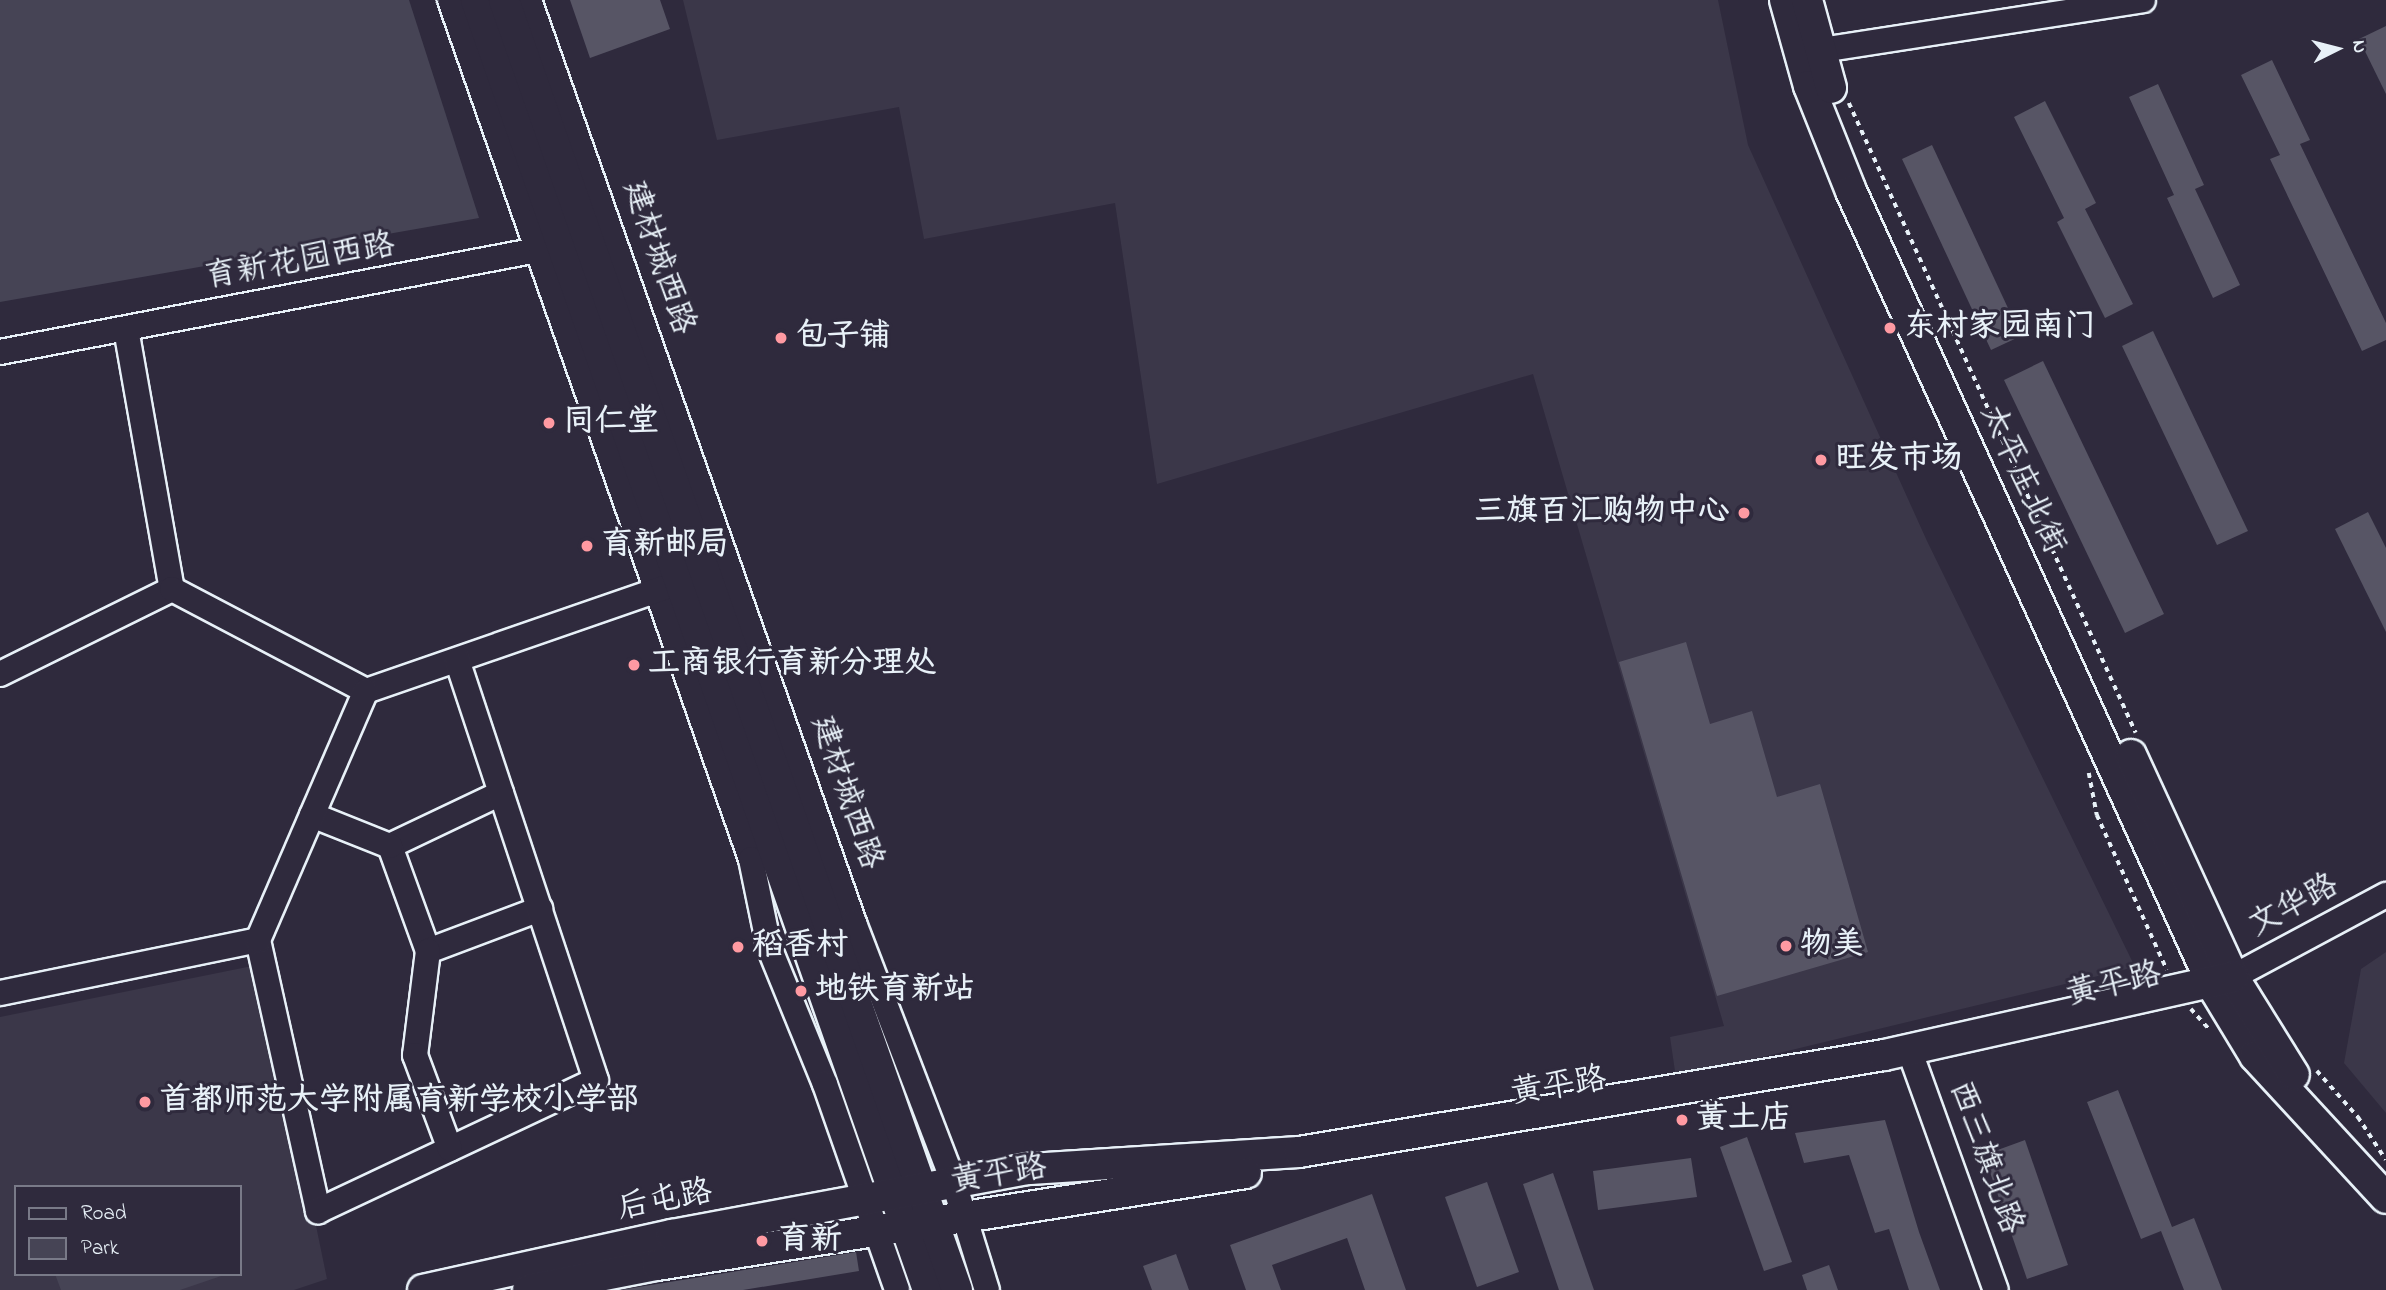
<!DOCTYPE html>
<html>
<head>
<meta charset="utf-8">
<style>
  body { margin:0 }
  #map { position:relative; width:2386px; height:1290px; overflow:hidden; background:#2f2a3d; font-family:"Indie Flower","LXGW WenKai TC",sans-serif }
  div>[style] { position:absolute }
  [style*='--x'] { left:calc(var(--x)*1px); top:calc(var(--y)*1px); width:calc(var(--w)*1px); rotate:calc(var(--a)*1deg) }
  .built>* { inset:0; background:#3b3749 }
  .green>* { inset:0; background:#464455 }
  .building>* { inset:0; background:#575565 }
  .path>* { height:3.5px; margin-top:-1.75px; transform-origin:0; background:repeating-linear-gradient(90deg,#e8f1f8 0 5px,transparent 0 10px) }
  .roads { filter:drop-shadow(2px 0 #e8f1f8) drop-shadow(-2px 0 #e8f1f8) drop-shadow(0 2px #e8f1f8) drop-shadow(0 -2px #e8f1f8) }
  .minor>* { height:24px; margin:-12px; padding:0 12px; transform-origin:12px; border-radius:12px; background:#2f2a3d }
  .major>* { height:30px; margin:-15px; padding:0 15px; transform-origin:15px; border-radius:15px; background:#2f2a3d }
  .dots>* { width:19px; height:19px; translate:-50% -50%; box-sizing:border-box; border:4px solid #2f2a3d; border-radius:50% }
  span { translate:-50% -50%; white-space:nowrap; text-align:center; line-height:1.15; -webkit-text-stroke:6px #2f2a3d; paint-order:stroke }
  .street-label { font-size:32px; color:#e8f1f8 }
  .poi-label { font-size:32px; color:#e8f1f8; font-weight:700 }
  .left { translate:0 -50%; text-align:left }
  .right { translate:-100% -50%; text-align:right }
  .legend { position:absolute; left:14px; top:1185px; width:228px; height:91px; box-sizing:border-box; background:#2f2a3d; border:2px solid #797a88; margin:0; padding:9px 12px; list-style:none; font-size:21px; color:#e8f1f8 }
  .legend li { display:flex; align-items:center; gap:14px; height:35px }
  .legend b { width:35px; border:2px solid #797a88 }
  .north { position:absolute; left:2302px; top:14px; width:70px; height:70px; -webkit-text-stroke:5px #2f2a3d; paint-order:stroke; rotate:84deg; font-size:19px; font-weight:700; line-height:28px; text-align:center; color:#e8f1f8 }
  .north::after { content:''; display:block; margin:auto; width:24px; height:32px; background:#e8f1f8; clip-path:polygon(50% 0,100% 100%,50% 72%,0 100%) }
</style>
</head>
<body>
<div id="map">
  <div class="built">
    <i style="clip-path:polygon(683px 0,1718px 0,1748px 145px,1927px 541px,2135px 967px,1676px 1078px,1670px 1037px,1724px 1026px,1533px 374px,1157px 484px,1115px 203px,924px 239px,899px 107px,717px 140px)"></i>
    <i style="clip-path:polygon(2386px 952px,2386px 1113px,2344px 1063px,2361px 969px)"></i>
    <i style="clip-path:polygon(evenodd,262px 964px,327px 1279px,294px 1290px,0 1290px,0 1017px,262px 964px,16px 1187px,240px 1187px,240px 1274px,16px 1274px,16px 1187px)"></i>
  </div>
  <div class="green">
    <i style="clip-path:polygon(0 0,409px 0,479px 218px,0 302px)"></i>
    <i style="clip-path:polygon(55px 1274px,227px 1274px,180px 1290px,61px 1290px)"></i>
  </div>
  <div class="building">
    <i style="clip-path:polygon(570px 0,660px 0,670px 29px,590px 58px)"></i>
    <i style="clip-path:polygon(2386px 26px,2386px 94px,2359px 39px)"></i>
    <i style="clip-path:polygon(2272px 60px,2310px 140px,2300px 144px,2386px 323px,2386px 340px,2362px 351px,2270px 159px,2280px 155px,2241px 75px)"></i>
    <i style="clip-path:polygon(2158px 84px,2204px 185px,2195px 189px,2240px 285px,2213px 298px,2167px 198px,2174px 195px,2129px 97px)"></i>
    <i style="clip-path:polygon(2045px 101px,2096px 203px,2085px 209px,2133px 304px,2105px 318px,2057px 222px,2064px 218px,2014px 117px)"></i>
    <i style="clip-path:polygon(1932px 145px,2021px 336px,1991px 350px,1902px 159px)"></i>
    <i style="clip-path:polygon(2153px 331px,2248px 531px,2217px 545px,2122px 346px)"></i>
    <i style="clip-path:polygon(2043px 361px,2164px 614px,2125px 633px,2004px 380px)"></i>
    <i style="clip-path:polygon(2368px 512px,2386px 548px,2386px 632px,2335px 529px)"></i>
    <i style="clip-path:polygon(1686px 642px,1710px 724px,1752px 711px,1777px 797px,1820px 784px,1868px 952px,1717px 996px,1619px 662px)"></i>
    <i style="clip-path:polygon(2118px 1090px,2172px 1227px,2194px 1218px,2222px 1290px,2184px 1290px,2161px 1231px,2141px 1239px,2087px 1102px)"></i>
    <i style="clip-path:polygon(1885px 1120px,1919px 1232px,1940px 1290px,1909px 1290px,1889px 1229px,1875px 1233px,1849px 1155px,1804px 1163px,1795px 1133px)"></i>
    <i style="clip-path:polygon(1747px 1137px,1792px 1262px,1764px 1271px,1720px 1147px)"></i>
    <i style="clip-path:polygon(2025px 1140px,2068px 1265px,2027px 1279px,1984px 1155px)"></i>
    <i style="clip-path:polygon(1691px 1158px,1697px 1197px,1598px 1210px,1593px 1171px)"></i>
    <i style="clip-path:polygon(1553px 1173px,1594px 1290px,1559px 1290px,1523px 1184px)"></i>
    <i style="clip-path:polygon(1487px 1182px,1519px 1272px,1477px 1287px,1445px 1197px)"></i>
    <i style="clip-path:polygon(1372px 1194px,1406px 1290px,1365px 1290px,1347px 1238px,1272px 1265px,1281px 1290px,1246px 1290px,1230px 1245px)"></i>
    <i style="clip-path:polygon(856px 1252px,859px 1271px,743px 1290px,620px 1290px)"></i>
    <i style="clip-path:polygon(1176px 1254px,1189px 1290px,1152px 1290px,1143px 1266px)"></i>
    <i style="clip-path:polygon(1829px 1265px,1838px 1290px,1807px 1290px,1802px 1275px)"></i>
  </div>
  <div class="path">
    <i style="--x:1849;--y:103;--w:692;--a:65.51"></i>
    <i style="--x:2089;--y:773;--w:43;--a:79.2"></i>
    <i style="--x:2097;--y:815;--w:170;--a:65.7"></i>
    <i style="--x:2191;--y:1009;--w:27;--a:48"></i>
    <i style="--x:2317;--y:1071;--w:62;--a:48.3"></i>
    <i style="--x:2358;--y:1117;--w:51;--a:56.9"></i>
  </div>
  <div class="roads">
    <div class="minor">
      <i style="--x:450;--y:0;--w:910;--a:70.69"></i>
      <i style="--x:751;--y:859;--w:90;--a:78.4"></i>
      <i style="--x:769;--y:947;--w:148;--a:67.8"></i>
      <i style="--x:825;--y:1084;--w:218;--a:70.7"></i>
      <i style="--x:529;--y:0;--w:979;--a:70.6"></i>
      <i style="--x:854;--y:923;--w:279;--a:69"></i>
      <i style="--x:954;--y:1183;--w:112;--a:72.9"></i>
      <i style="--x:1802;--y:53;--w:345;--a:-8.8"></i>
      <i style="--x:126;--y:329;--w:264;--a:80"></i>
      <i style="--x:0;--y:352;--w:563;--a:-10.75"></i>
      <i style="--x:0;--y:674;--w:192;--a:-26.3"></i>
      <i style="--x:172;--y:589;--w:219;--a:27.7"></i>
      <i style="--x:366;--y:691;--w:324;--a:-19.1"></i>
      <i style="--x:501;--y:793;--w:123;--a:154.5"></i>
      <i style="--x:390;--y:846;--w:112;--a:70.1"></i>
      <i style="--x:428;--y:951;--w:120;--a:-20.6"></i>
      <i style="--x:312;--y:815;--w:84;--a:21.7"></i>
      <i style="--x:258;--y:940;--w:278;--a:77.5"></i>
      <i style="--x:318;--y:1211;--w:307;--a:-25.2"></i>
      <i style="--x:596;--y:1080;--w:442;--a:-108.3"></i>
      <i style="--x:428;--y:951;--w:105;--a:97.1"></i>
      <i style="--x:415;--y:1055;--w:100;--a:69.6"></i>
      <i style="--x:2233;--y:977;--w:174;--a:-28.2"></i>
      <i style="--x:0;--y:993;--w:263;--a:-11.6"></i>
      <i style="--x:258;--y:940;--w:271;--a:-66.6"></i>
      <i style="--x:1909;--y:1049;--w:256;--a:70.2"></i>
    </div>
    <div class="major">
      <i style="--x:476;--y:0;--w:1367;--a:70.69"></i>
      <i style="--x:504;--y:0;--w:1367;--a:70.65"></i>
      <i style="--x:1785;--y:0;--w:89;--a:74.4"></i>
      <i style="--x:1809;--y:86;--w:113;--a:68.2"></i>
      <i style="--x:1851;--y:191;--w:878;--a:65.51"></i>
      <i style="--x:2215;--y:990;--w:77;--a:58.8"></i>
      <i style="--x:2255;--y:1056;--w:193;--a:47.3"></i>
      <i style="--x:1807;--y:0;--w:91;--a:74.7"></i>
      <i style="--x:2131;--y:755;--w:244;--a:65.3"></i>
      <i style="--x:2233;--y:977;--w:115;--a:58.1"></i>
      <i style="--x:423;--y:1290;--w:255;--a:-12.5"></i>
      <i style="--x:672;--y:1235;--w:363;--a:-10.5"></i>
      <i style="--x:1029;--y:1169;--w:271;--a:-3.6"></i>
      <i style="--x:1299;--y:1152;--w:593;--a:-9.41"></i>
      <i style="--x:1884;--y:1055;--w:358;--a:-12.6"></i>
      <i style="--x:528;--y:1290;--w:131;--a:-11"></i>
      <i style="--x:657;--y:1265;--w:596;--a:-8.88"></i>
    </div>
  </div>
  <div class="dots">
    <i style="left:1890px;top:328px;background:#ff9aa2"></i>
    <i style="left:781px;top:338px;background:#ff9aa2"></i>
    <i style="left:549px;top:423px;background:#ff9aa2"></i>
    <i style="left:1821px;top:460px;background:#ff9aa2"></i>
    <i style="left:1744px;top:513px;background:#ff9aa2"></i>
    <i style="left:587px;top:546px;background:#ff9aa2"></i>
    <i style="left:634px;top:665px;background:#ff9aa2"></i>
    <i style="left:1786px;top:946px;background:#ff9aa2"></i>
    <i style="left:738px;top:947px;background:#ff9aa2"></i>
    <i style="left:801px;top:991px;background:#ff9aa2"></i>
    <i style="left:145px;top:1102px;background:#ff9aa2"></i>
    <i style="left:1682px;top:1120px;background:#ff9aa2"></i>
    <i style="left:762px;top:1241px;background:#ff9aa2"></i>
  </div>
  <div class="street-label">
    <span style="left:657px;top:258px;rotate:71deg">建材城西路</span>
    <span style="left:300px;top:263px;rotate:-10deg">育新花园西路</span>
    <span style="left:2021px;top:480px;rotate:65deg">太平庄北街</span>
    <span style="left:845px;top:793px;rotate:71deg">建材城西路</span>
    <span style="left:2294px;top:907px;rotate:-28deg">文华路</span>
    <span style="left:2114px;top:986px;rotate:-13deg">黄平路</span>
    <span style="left:1559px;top:1088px;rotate:-9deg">黄平路</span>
    <span style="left:1984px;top:1158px;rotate:70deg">西三旗北路</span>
    <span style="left:999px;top:1176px;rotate:-9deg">黄平路</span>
    <span style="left:665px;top:1202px;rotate:-11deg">后屯路</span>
  </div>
  <div class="poi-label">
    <span class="left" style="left:1904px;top:328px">东村家园南门</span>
    <span class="left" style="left:795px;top:338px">包子铺</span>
    <span class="left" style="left:563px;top:423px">同仁堂</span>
    <span class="left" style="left:1835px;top:460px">旺发市场</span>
    <span class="right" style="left:1730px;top:513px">三旗百汇购物中心</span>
    <span class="left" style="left:601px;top:546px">育新邮局</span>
    <span class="left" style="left:648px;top:665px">工商银行育新分理处</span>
    <span class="left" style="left:1800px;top:946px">物美</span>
    <span class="left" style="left:752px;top:947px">稻香村</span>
    <span class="left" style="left:815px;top:991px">地铁育新站</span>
    <span class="left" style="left:159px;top:1102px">首都师范大学附属育新学校小学部</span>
    <span class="left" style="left:1696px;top:1120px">黄土店</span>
    <span class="left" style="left:778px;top:1241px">育新</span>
  </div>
  <ul class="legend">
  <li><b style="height:9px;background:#2f2a3d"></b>Road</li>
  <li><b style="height:19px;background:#464455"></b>Park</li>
  </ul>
  <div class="north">N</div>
</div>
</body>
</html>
